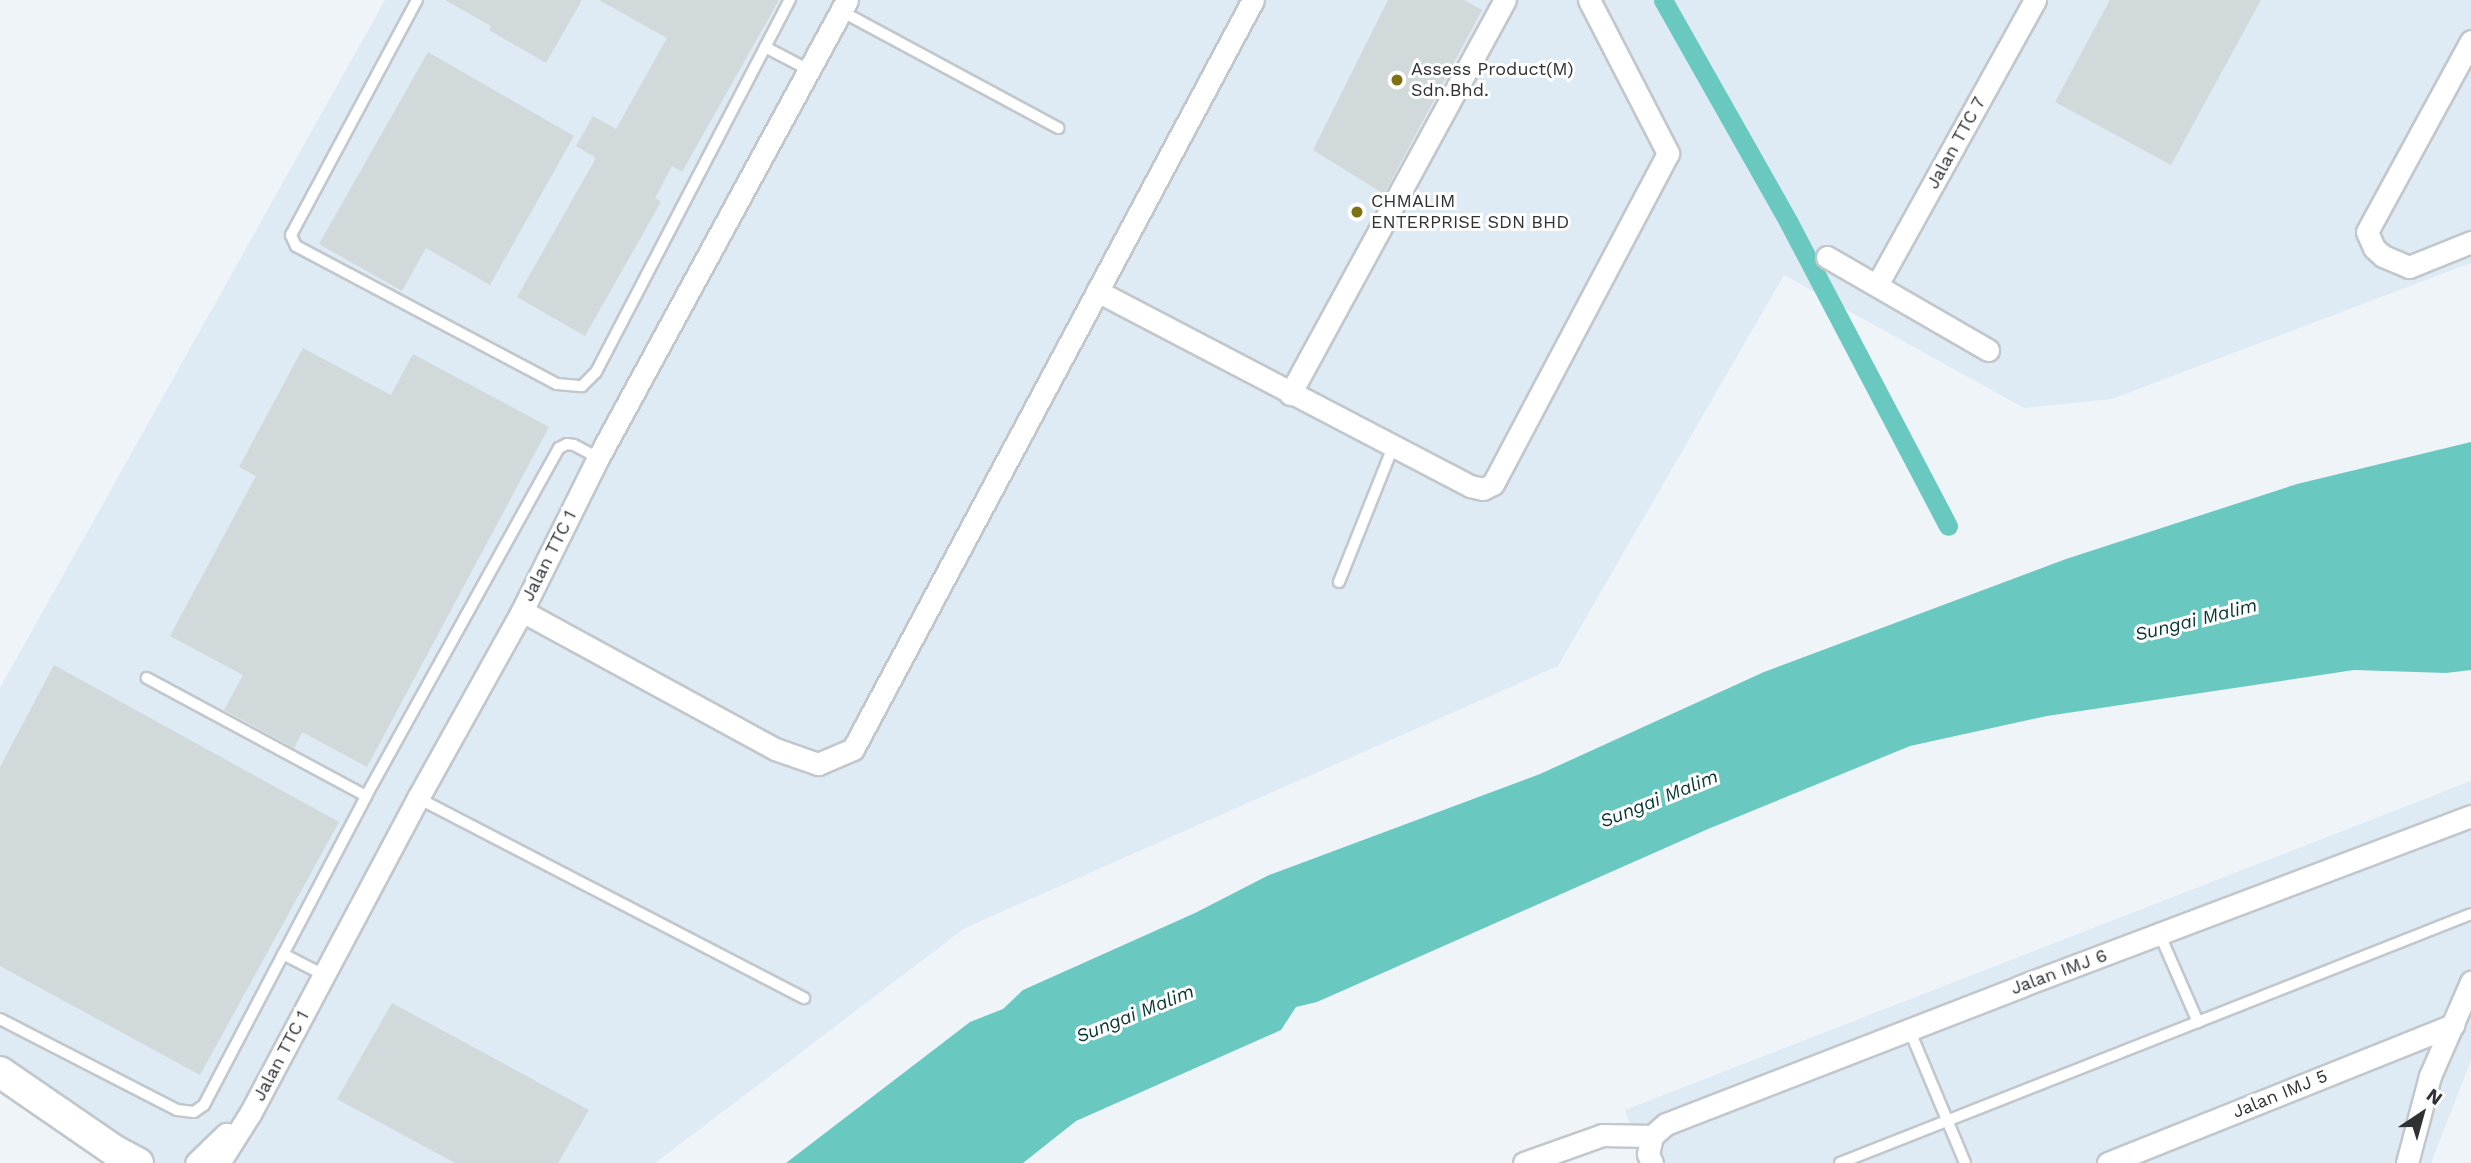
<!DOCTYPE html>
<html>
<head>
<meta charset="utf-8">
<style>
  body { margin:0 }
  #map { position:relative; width:2471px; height:1163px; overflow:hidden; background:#eff4f9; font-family:"Work Sans",sans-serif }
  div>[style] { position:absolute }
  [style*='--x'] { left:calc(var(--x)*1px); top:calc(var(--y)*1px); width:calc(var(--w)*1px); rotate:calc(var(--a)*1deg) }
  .built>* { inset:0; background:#deeaf4 }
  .water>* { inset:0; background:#69c9c0 }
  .canal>* { height:19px; margin:-9.5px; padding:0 9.5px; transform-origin:9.5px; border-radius:9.5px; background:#69c9c0 }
  .building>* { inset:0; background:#d2d9db }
  .roads { filter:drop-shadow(2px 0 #c2c7cc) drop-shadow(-2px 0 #c2c7cc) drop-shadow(0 2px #c2c7cc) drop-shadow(0 -2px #c2c7cc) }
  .lane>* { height:10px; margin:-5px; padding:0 5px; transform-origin:5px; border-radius:5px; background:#fff }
  .street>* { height:21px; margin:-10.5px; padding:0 10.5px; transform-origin:10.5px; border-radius:10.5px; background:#fff }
  .secondary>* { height:30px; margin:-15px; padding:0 15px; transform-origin:15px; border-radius:15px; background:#fff }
  .dots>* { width:19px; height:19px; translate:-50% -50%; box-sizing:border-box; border:4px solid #fff; border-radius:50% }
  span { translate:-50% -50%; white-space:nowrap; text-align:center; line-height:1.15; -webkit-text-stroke:6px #fff; paint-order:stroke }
  .poi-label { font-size:18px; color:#2f3133 }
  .left { translate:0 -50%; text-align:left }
  .street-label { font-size:18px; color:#2f3133 }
  .water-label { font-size:19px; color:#063633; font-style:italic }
  .north { position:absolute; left:2387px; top:1079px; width:70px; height:70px; -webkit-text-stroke:5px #fff; paint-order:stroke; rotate:36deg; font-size:19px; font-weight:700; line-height:28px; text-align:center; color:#2f3133 }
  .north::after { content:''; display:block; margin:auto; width:24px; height:32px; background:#2f3133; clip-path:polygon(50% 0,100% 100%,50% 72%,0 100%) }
</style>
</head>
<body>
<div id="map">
  <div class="built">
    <i style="clip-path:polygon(385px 0,2471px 0,2471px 263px,2112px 399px,2024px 408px,1784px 275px,1558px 666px,965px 928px,655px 1163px,148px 1163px,0 1061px,0 688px)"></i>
    <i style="clip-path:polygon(2471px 781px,2471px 1060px,2431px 1163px,1645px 1163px,1625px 1110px)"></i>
  </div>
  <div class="water">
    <i style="clip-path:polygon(2471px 442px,2471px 670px,2446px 673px,2354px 670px,2047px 716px,1910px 746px,1708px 829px,1317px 1002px,1296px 1007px,1281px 1030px,1076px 1121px,1023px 1163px,786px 1163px,970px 1022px,1003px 1009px,1023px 990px,1195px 913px,1269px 875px,1540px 774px,1764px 672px,2066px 559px,2297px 484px)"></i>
  </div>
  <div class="canal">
    <i style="--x:1663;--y:0;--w:256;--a:60.5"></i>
    <i style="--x:1789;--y:223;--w:342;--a:62.3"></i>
  </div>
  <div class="building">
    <i style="clip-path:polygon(445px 0,582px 0,546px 63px,489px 30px,491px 26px)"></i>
    <i style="clip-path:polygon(599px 0,779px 0,682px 172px,672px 166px,655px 198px,661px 202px,585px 336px,517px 297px,596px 158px,576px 146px,593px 116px,616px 129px,667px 38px)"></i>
    <i style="clip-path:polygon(1388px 0,1464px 0,1482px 10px,1384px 194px,1313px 150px)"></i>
    <i style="clip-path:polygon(2110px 0,2261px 0,2171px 165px,2055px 102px)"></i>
    <i style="clip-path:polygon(428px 52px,574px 136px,490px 285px,426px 248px,402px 291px,319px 244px)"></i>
    <i style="clip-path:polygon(303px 348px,391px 395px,413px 354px,549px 427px,367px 767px,302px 732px,294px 748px,224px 710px,243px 675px,170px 636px,256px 476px,239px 467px)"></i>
    <i style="clip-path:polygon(54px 665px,339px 822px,200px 1075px,0 966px,0 767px)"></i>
    <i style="clip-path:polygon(392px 1003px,589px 1110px,558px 1163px,455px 1163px,337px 1099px)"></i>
  </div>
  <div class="roads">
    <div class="lane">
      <i style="--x:417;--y:0;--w:267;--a:118.2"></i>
      <i style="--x:291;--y:235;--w:12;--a:66"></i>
      <i style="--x:296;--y:246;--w:295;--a:27.9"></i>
      <i style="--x:557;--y:384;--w:25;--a:5"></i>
      <i style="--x:582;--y:386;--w:20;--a:-45"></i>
      <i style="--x:596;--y:372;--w:420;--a:-62.5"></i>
      <i style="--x:841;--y:11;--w:247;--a:28.3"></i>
      <i style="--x:765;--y:47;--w:50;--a:27.6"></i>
      <i style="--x:1339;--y:582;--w:145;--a:-68.2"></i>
      <i style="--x:366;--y:796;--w:398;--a:-61"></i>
      <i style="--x:559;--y:448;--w:9;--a:-27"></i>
      <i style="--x:567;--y:444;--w:7;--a:8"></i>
      <i style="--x:574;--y:445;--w:27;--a:28"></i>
      <i style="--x:418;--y:798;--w:435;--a:27.4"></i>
      <i style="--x:2160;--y:935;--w:95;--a:66.4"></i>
      <i style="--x:283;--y:954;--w:46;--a:27.1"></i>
      <i style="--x:0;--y:1019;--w:199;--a:27.2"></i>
      <i style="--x:177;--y:1110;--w:17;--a:7"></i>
      <i style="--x:194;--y:1112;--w:12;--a:-35"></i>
      <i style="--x:204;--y:1105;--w:349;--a:-62.3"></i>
      <i style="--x:366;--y:796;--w:249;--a:-151.7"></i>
      <i style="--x:1909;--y:1029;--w:145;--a:67.3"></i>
      <i style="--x:1840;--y:1163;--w:678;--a:-21.53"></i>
    </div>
    <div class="street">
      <i style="--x:2471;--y:41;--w:217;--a:118.6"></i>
      <i style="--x:2367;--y:232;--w:17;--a:66"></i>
      <i style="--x:2374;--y:248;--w:12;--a:42"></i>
      <i style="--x:2383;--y:256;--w:28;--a:23"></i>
      <i style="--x:2409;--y:267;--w:67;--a:-22"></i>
      <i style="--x:1827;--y:257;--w:186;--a:30"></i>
      <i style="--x:1877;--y:285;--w:326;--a:-61"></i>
      <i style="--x:1097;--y:291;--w:421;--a:27.6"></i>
      <i style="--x:1470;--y:486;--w:13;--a:13"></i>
      <i style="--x:1483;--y:489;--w:11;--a:-27"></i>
      <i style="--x:1493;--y:484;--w:374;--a:-62.1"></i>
      <i style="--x:1668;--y:153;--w:172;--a:-117.3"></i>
      <i style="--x:1290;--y:394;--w:449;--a:-61.4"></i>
      <i style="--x:522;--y:611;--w:288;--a:28.6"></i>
      <i style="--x:775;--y:749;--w:46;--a:19.2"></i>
      <i style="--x:818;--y:764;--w:38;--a:-23"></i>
      <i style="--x:853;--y:749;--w:849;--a:-61.9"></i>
      <i style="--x:196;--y:1163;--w:42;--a:-44"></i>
      <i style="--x:219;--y:1163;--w:60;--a:-57.9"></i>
      <i style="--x:251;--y:1112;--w:356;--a:-62"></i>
      <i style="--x:418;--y:798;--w:214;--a:-60.9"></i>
      <i style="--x:522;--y:611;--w:171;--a:-63.6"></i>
      <i style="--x:598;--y:458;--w:521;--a:-61.47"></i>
      <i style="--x:1524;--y:1163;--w:83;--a:-19.7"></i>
      <i style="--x:1602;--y:1135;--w:50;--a:1.1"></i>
      <i style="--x:1652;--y:1163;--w:10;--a:-114"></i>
      <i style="--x:1648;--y:1154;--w:18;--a:-77"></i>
      <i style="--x:1652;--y:1136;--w:18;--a:-41"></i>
      <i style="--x:1666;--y:1124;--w:381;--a:-21.2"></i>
      <i style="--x:2021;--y:986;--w:481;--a:-20.7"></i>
      <i style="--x:2108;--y:1163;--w:372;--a:-21.8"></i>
      <i style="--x:2407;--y:1163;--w:90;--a:-75.2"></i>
      <i style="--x:2430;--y:1076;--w:103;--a:-66.4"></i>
    </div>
    <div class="secondary">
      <i style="--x:0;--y:1072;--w:140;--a:34.5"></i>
      <i style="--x:115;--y:1151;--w:26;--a:28"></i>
    </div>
  </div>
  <div class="dots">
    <i style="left:1397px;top:80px;background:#7d7314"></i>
    <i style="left:1357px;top:212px;background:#7d7314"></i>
  </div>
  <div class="poi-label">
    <span class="left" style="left:1411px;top:80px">Assess Product(M)<br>Sdn.Bhd.</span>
    <span class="left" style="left:1371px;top:212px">CHMALIM<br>ENTERPRISE SDN BHD</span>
  </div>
  <div class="street-label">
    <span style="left:1956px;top:143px;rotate:-61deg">Jalan TTC 7</span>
    <span style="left:549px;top:556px;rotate:-63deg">Jalan TTC 1</span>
    <span style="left:2059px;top:972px;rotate:-20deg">Jalan IMJ 6</span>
    <span style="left:281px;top:1056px;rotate:-62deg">Jalan TTC 1</span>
    <span style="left:2280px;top:1094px;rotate:-22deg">Jalan IMJ 5</span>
  </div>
  <div class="water-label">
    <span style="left:2196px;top:620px;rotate:-14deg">Sungai Malim</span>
    <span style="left:1659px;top:799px;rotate:-22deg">Sungai Malim</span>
    <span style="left:1135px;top:1014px;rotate:-22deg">Sungai Malim</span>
  </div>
  <div class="north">N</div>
</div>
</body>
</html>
